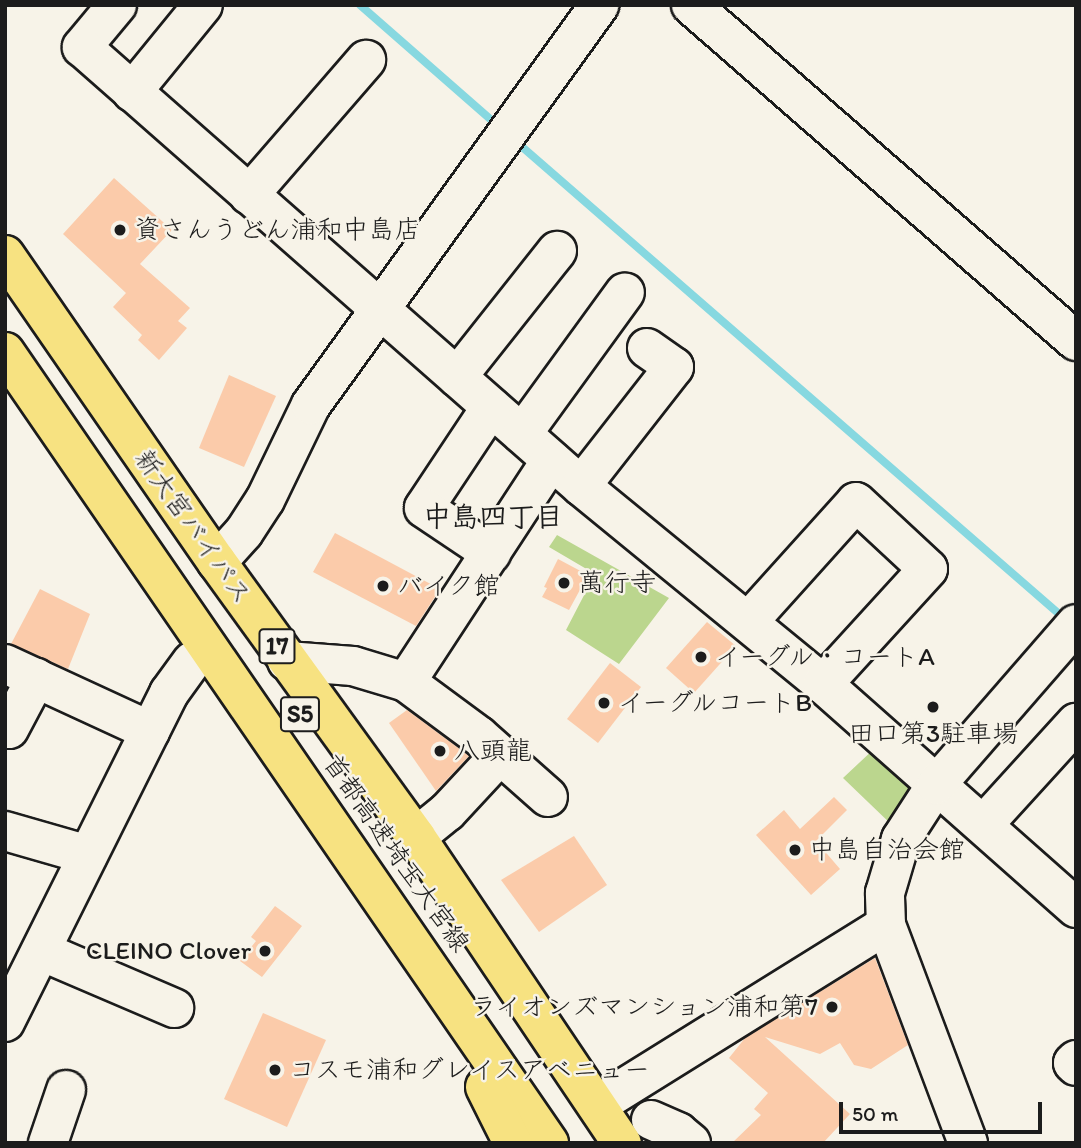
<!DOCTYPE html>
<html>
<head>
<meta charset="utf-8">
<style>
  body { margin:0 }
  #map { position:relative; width:1081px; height:1148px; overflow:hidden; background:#f7f3e8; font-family:Itim,"Klee One",sans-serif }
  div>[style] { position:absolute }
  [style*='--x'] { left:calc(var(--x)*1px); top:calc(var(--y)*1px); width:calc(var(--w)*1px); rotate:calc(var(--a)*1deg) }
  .green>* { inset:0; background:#bbd68e }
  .stream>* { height:8px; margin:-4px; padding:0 4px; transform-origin:4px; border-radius:4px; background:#87d8e0 }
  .building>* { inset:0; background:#fbcbaa }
  .roads { filter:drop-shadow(2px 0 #1c1c1c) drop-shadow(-2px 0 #1c1c1c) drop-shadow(0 2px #1c1c1c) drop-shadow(0 -2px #1c1c1c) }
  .minor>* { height:38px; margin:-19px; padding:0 19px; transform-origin:19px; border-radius:19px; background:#f7f3e8 }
  .highway>* { height:38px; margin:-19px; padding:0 19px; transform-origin:19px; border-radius:19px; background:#f7e281 }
  .dots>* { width:19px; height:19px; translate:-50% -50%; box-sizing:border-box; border:4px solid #f7f3e8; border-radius:50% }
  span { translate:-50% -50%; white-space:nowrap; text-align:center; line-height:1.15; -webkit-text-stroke:5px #f7f3e8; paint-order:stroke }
  .shield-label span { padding:2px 5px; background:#f7f3e8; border:2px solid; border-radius:5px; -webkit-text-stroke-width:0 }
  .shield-label { font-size:24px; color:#1c1c1c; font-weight:700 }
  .poi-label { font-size:26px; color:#1c1c1c }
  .left { translate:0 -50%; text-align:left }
  .right { translate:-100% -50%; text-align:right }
  .street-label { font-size:26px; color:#1c1c1c }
  .neighbourhood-label { font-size:28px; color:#1c1c1c; font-weight:700 }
  .frame { position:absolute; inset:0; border:7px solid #1c1c1c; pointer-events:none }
  .scale { position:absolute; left:839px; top:1102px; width:203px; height:32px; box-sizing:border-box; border:4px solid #1c1c1c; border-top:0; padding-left:9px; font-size:21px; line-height:24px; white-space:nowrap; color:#1c1c1c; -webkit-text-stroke:5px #f7f3e8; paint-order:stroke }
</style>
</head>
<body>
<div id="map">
  <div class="green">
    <i style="clip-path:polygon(557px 535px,669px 598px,619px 664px,566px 630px,595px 574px,549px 547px)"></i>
    <i style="clip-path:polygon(875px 748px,915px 783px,901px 802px,894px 827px,843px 778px)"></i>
  </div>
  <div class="stream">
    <i style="--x:360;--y:5;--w:184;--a:41.2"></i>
    <i style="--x:513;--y:139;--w:733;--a:41.02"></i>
  </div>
  <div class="building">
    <i style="clip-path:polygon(114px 178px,172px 230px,140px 264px,190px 308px,178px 321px,187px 328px,159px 360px,138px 340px,142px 335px,113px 307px,126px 293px,63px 234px)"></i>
    <i style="clip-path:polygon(229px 375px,276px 396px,244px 467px,199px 448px)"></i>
    <i style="clip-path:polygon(335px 533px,440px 589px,416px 626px,313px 572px)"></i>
    <i style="clip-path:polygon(558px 559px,588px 575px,569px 610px,542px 597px,547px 588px,544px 587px)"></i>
    <i style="clip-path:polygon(40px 589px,90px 614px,68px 669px,11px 644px)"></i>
    <i style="clip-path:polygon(707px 622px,736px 646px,694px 693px,666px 668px)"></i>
    <i style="clip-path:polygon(610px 663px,641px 687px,598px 743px,567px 719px)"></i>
    <i style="clip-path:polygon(407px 710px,469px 756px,436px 791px,389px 723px)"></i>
    <i style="clip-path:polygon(834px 797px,847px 810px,816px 841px,840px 869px,811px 895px,756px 835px,784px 810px,800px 829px)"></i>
    <i style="clip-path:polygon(574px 836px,607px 885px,539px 932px,501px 880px)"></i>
    <i style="clip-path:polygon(275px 906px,302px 926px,262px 977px,240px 961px,256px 941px,251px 937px)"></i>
    <i style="clip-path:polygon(875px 958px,908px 1045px,871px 1069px,854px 1065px,840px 1043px,820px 1054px,765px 1037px,850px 1114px,823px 1143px,732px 1143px,761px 1115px,754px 1109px,768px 1093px,729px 1058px,745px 1038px)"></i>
    <i style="clip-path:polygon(263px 1013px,326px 1040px,287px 1127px,224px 1099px)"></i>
  </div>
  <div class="roads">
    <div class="minor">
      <i style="--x:117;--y:5;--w:55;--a:129.8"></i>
      <i style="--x:82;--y:47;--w:665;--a:41.34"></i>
      <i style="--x:581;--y:486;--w:313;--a:39.3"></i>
      <i style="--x:823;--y:684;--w:338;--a:41.5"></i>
      <i style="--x:691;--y:5;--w:511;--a:41.11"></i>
      <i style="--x:132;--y:92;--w:112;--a:-50.8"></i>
      <i style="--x:249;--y:195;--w:179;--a:-49.1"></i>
      <i style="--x:457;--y:377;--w:161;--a:-51.6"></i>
      <i style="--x:491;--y:407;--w:121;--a:123.6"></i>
      <i style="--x:424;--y:508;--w:81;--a:33.9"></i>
      <i style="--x:522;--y:434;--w:175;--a:-54"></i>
      <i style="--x:581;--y:486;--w:151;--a:-52"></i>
      <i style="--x:674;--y:367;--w:33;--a:-145"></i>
      <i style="--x:217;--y:562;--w:40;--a:-48"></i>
      <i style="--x:244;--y:532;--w:38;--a:-57"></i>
      <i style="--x:265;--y:500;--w:106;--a:-64.2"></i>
      <i style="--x:311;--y:405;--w:493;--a:-54.2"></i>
      <i style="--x:748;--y:622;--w:161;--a:-48"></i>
      <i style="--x:856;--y:502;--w:98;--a:42.9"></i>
      <i style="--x:928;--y:569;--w:156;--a:132.4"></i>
      <i style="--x:287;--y:661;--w:66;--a:4.3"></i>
      <i style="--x:353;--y:666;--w:55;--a:16.8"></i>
      <i style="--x:406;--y:682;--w:91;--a:36.5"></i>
      <i style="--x:479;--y:736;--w:92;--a:41.5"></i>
      <i style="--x:5;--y:664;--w:160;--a:24.8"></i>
      <i style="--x:406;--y:682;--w:265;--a:-56.8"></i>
      <i style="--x:9;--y:729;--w:58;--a:-62.1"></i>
      <i style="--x:984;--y:824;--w:137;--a:-47.7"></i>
      <i style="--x:5;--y:831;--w:86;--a:16.1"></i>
      <i style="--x:416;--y:837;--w:40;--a:-39"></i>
      <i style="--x:447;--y:812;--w:78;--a:-47.1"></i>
      <i style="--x:41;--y:951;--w:145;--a:23.2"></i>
      <i style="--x:5;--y:1022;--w:368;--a:-63.5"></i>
      <i style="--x:169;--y:693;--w:39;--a:-54"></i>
      <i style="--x:1076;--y:1060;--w:4;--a:135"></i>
      <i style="--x:1073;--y:1063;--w:4;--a:45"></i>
      <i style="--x:597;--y:1105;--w:340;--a:-31.9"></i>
      <i style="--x:651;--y:1120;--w:30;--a:24"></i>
      <i style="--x:678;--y:1132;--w:17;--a:40"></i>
      <i style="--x:48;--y:1143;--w:56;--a:-71.2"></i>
      <i style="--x:968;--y:1143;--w:233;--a:-110.6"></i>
      <i style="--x:886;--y:925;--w:32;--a:-92"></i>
      <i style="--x:885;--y:893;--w:56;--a:-73.5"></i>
      <i style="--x:901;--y:839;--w:64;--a:-57.1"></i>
      <i style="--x:936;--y:785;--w:213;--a:-49"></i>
    </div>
    <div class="highway">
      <i style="--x:5;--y:255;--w:373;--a:55.4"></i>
      <i style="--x:217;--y:562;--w:339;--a:54.1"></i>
      <i style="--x:416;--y:837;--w:369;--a:56.1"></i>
      <i style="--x:5;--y:352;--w:960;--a:55.48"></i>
      <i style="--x:485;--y:1087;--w:63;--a:63.4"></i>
    </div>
  </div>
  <div class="dots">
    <i style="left:120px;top:230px;background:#1c1c1c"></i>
    <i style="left:564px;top:583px;background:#1c1c1c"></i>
    <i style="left:383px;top:586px;background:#1c1c1c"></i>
    <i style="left:701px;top:657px;background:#1c1c1c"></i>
    <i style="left:604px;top:703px;background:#1c1c1c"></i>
    <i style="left:933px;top:707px;background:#1c1c1c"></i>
    <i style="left:440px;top:751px;background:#1c1c1c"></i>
    <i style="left:795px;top:850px;background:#1c1c1c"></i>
    <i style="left:265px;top:951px;background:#1c1c1c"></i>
    <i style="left:832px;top:1007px;background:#1c1c1c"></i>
    <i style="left:275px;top:1070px;background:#1c1c1c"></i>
  </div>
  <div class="shield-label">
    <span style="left:277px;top:646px">17</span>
    <span style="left:300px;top:714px">S5</span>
  </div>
  <div class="poi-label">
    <span class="left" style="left:134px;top:230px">資さんうどん浦和中島店</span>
    <span class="left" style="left:578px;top:583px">萬行寺</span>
    <span class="left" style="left:397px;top:586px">バイク館</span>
    <span class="left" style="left:715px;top:657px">イーグル・コートA</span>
    <span class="left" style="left:618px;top:703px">イーグルコートB</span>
    <span style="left:933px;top:734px">田口第3駐車場</span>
    <span class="left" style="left:454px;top:751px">八頭龍</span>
    <span class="left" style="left:809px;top:850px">中島自治会館</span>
    <span class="right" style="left:251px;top:951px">CLEINO Clover</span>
    <span class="right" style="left:818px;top:1007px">ライオンズマンション浦和第7</span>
    <span class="left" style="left:289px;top:1070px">コスモ浦和グレイスアベニュー</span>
  </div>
  <div class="street-label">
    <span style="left:193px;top:527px;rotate:55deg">新大宮バイパス</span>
    <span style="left:396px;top:853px;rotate:55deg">首都高速埼玉大宮線</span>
  </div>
  <div class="neighbourhood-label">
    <span style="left:493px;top:516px">中島四丁目</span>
  </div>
  <div class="frame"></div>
  <div class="scale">50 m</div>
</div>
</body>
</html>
